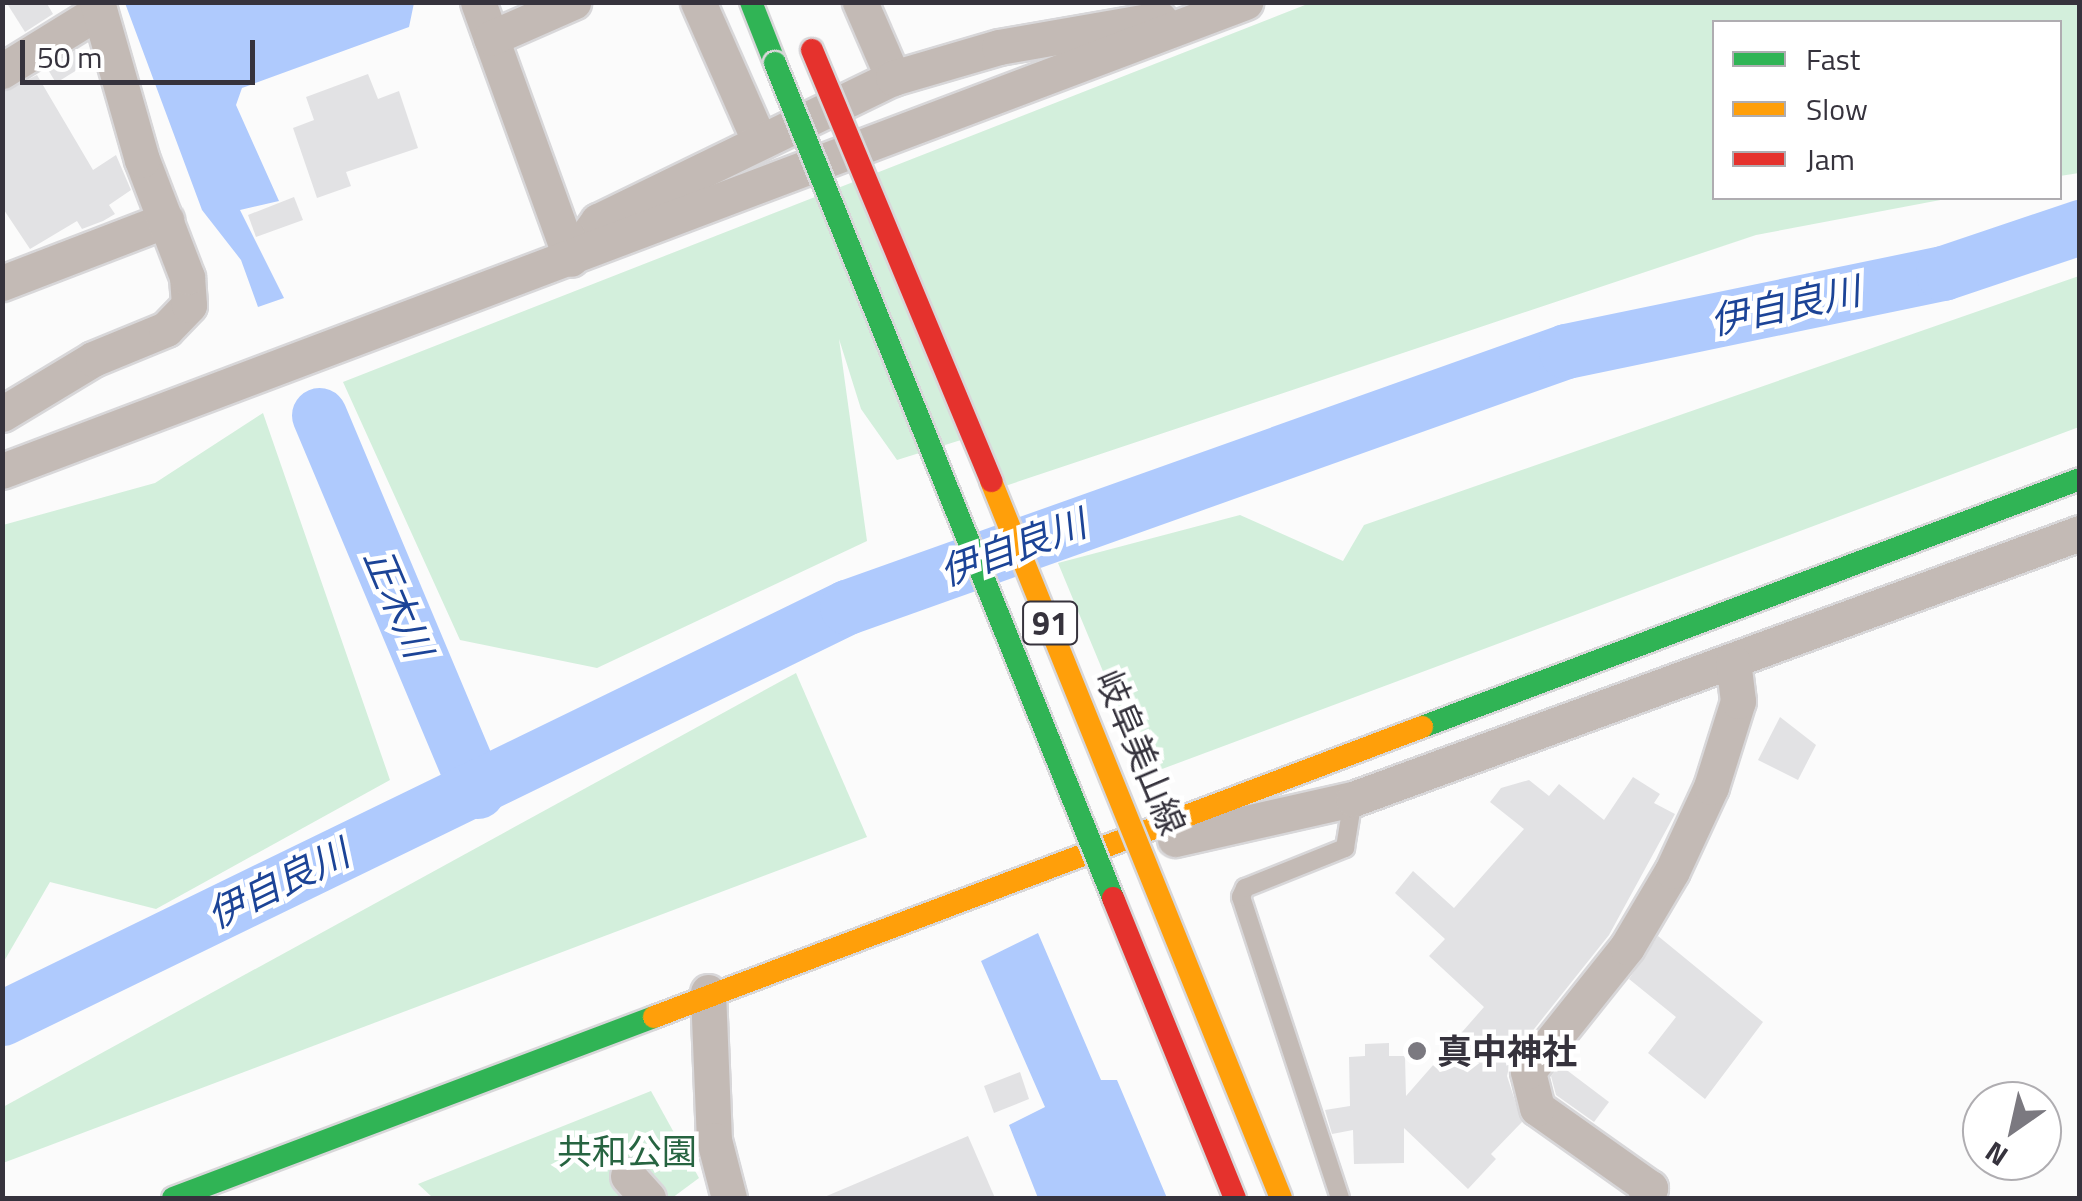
<!DOCTYPE html>
<html>
<head>
<meta charset="utf-8">
<style>
  body { margin:0 }
  #map { position:relative; width:2082px; height:1201px; overflow:hidden; background:#fbfbfb; font-family:"Titillium Web","Noto Sans JP",sans-serif }
  div>[style] { position:absolute }
  [style*='--x'] { left:calc(var(--x)*1px); top:calc(var(--y)*1px); width:calc(var(--w)*1px); rotate:calc(var(--a)*1deg) }
  .green>* { inset:0; background:#d3efdc }
  .water>* { inset:0; background:#afcafd }
  .river>* { height:55px; margin:-27.5px; padding:0 27.5px; transform-origin:27.5px; border-radius:27.5px; background:#afcafd }
  .building>* { inset:0; background:#e2e2e4 }
  .roads { filter:drop-shadow(2px 0 #d8d7d9) drop-shadow(-2px 0 #d8d7d9) drop-shadow(0 2px #d8d7d9) drop-shadow(0 -2px #d8d7d9) }
  .lane>* { height:18px; margin:-9px; padding:0 9px; transform-origin:9px; border-radius:9px; background:#c3bab5 }
  .street>* { height:35px; margin:-17.5px; padding:0 17.5px; transform-origin:17.5px; border-radius:17.5px; background:#c3bab5 }
  .fast>* { height:22px; margin:-11px; padding:0 11px; transform-origin:11px; border-radius:11px; background:#30b455 }
  .slow>* { height:22px; margin:-11px; padding:0 11px; transform-origin:11px; border-radius:11px; background:#ff9f0a }
  .bridges { filter:drop-shadow(2px 0 #d8d7d9) drop-shadow(-2px 0 #d8d7d9) drop-shadow(0 2px #d8d7d9) drop-shadow(0 -2px #d8d7d9) }
  .fast-bridge>* { height:22px; margin:-11px; padding:0 11px; transform-origin:11px; border-radius:11px; background:#30b455 }
  .slow-bridge>* { height:22px; margin:-11px; padding:0 11px; transform-origin:11px; border-radius:11px; background:#ff9f0a }
  .jam-bridge>* { height:22px; margin:-11px; padding:0 11px; transform-origin:11px; border-radius:11px; background:#e5322d }
  .dots>* { width:28px; height:28px; translate:-50% -50%; box-sizing:border-box; border:5px solid #fff; border-radius:50% }
  span { translate:-50% -50%; white-space:nowrap; text-align:center; line-height:1.15; -webkit-text-stroke:9px #fff; paint-order:stroke }
  .shield-label span { padding:2px 8px; background:#fff; border:2px solid; border-radius:8px; -webkit-text-stroke-width:0 }
  .shield-label { font-size:32px; color:#36333d; font-weight:700 }
  .street-label { font-size:35px; color:#36333d }
  .poi-label { font-size:35px; color:#36333d; font-weight:700 }
  .left { translate:0 -50%; text-align:left }
  .park-label { font-size:35px; color:#276441 }
  .water-label { font-size:38px; color:#1c4497; font-style:italic }
  .frame { position:absolute; inset:0; border:5px solid #36333d; pointer-events:none }
  .legend { position:absolute; left:1712px; top:20px; width:350px; height:180px; box-sizing:border-box; background:#fff; border:2px solid #afadb1; margin:0; padding:12px 18px; list-style:none; font-size:30px; color:#36333d }
  .legend li { display:flex; align-items:center; gap:20px; height:50px }
  .legend b { width:50px; border:2px solid #afadb1 }
  .north { position:absolute; left:1962px; top:1081px; width:100px; height:100px; box-sizing:border-box; background:#fff; border:2px solid #afadb1; border-radius:50%; rotate:214deg; font-size:28px; font-weight:700; line-height:40px; text-align:center; color:#36333d }
  .north::after { content:''; display:block; margin:auto; width:35px; height:45px; background:#7b7980; clip-path:polygon(50% 0,100% 100%,50% 72%,0 100%) }
  .scale { position:absolute; left:20px; top:40px; width:235px; height:45px; box-sizing:border-box; border:5px solid #36333d; border-top:0; padding-left:12px; font-size:30px; line-height:35px; white-space:nowrap; color:#36333d; -webkit-text-stroke:8px #fff; paint-order:stroke }
</style>
</head>
<body>
<div id="map">
  <div class="green">
    <i style="clip-path:polygon(1310px 3px,2079px 3px,2079px 173px,2060px 176px,2060px 22px,1714px 22px,1714px 198px,1951px 198px,1756px 235px,990px 491px,977px 435px,897px 460px,861px 409px,839px 339px,867px 541px,597px 668px,460px 640px,343px 382px)"></i>
    <i style="clip-path:polygon(2079px 276px,2079px 427px,1146px 775px,1058px 563px,1240px 515px,1343px 561px,1364px 525px)"></i>
    <i style="clip-path:polygon(263px 413px,390px 780px,156px 909px,50px 882px,3px 963px,3px 525px,155px 483px)"></i>
    <i style="clip-path:polygon(796px 673px,867px 837px,3px 1163px,3px 1107px)"></i>
    <i style="clip-path:polygon(651px 1091px,699px 1178px,672px 1198px,433px 1198px,418px 1184px)"></i>
  </div>
  <div class="water">
    <i style="clip-path:polygon(125px 3px,414px 3px,409px 27px,242px 88px,236px 105px,279px 201px,240px 210px,284px 298px,258px 307px,241px 260px,202px 210px)"></i>
    <i style="clip-path:polygon(1038px 933px,1101px 1080px,1117px 1080px,1167px 1198px,1038px 1198px,1009px 1125px,1045px 1107px,981px 961px)"></i>
  </div>
  <div class="river">
    <i style="--x:319;--y:415;--w:408;--a:67.2"></i>
    <i style="--x:2;--y:1018;--w:940;--a:-25.94"></i>
    <i style="--x:847;--y:607;--w:763;--a:-19.6"></i>
    <i style="--x:1566;--y:351;--w:385;--a:-11.7"></i>
    <i style="--x:1943;--y:273;--w:145;--a:-18.6"></i>
  </div>
  <div class="building">
    <i style="clip-path:polygon(6px 2px,46px 2px,53px 14px,25px 32px)"></i>
    <i style="clip-path:polygon(76px 50px,85px 65px,56px 83px,47px 68px)"></i>
    <i style="clip-path:polygon(368px 74px,378px 99px,399px 91px,418px 148px,346px 172px,351px 186px,317px 198px,293px 128px,314px 120px,306px 97px)"></i>
    <i style="clip-path:polygon(37px 75px,93px 170px,116px 155px,131px 190px,109px 205px,115px 214px,103px 221px,82px 229px,77px 221px,30px 249px,2px 207px,2px 92px)"></i>
    <i style="clip-path:polygon(294px 197px,303px 220px,256px 237px,248px 215px)"></i>
    <i style="clip-path:polygon(1780px 717px,1816px 745px,1798px 780px,1758px 760px)"></i>
    <i style="clip-path:polygon(1633px 777px,1660px 794px,1654px 803px,1675px 814px,1609px 935px,1511px 1058px,1507px 1076px,1522px 1122px,1491px 1154px,1496px 1159px,1468px 1189px,1404px 1128px,1404px 1163px,1354px 1164px,1353px 1130px,1332px 1134px,1325px 1110px,1350px 1106px,1349px 1057px,1365px 1056px,1365px 1044px,1389px 1043px,1389px 1056px,1405px 1056px,1406px 1096px,1484px 1007px,1429px 956px,1445px 939px,1395px 893px,1413px 871px,1454px 908px,1524px 829px,1490px 802px,1501px 788px,1529px 780px,1549px 796px,1559px 784px,1604px 820px)"></i>
    <i style="clip-path:polygon(1658px 936px,1763px 1022px,1705px 1099px,1648px 1053px,1676px 1017px,1629px 979px)"></i>
    <i style="clip-path:polygon(1560px 1065px,1609px 1102px,1594px 1122px,1556px 1095px,1551px 1076px)"></i>
    <i style="clip-path:polygon(1020px 1072px,1029px 1099px,994px 1113px,984px 1086px)"></i>
    <i style="clip-path:polygon(968px 1136px,995px 1198px,822px 1198px)"></i>
  </div>
  <div class="roads">
    <div class="lane">
      <i style="--x:1340;--y:1198;--w:317;--a:-108.2"></i>
      <i style="--x:1241;--y:897;--w:10;--a:-66"></i>
      <i style="--x:1245;--y:888;--w:108;--a:-21.8"></i>
      <i style="--x:1345;--y:848;--w:50;--a:-80.7"></i>
    </div>
    <div class="street">
      <i style="--x:478;--y:2;--w:273;--a:70.1"></i>
      <i style="--x:698;--y:2;--w:151;--a:66.2"></i>
      <i style="--x:860;--y:2;--w:83;--a:66.5"></i>
      <i style="--x:491;--y:38;--w:90;--a:-23.7"></i>
      <i style="--x:2;--y:71;--w:114;--a:-31.7"></i>
      <i style="--x:571;--y:258;--w:46;--a:-53.9"></i>
      <i style="--x:598;--y:221;--w:328;--a:-25.9"></i>
      <i style="--x:893;--y:78;--w:110;--a:-16.3"></i>
      <i style="--x:999;--y:47;--w:163;--a:-9.9"></i>
      <i style="--x:2;--y:283;--w:176;--a:-21"></i>
      <i style="--x:2;--y:414;--w:106;--a:-31.1"></i>
      <i style="--x:93;--y:359;--w:79;--a:-22.3"></i>
      <i style="--x:166;--y:329;--w:33;--a:-46"></i>
      <i style="--x:189;--y:305;--w:28;--a:-94"></i>
      <i style="--x:187;--y:277;--w:125;--a:-111"></i>
      <i style="--x:142;--y:160;--w:164;--a:-105.9"></i>
      <i style="--x:2;--y:471;--w:1329;--a:-20.67"></i>
      <i style="--x:1175;--y:839;--w:182;--a:-12.7"></i>
      <i style="--x:1353;--y:799;--w:774;--a:-20.1"></i>
      <i style="--x:708;--y:992;--w:148;--a:87.7"></i>
      <i style="--x:714;--y:1140;--w:60;--a:75.5"></i>
      <i style="--x:628;--y:1176;--w:30;--a:48"></i>
      <i style="--x:1646;--y:1198;--w:11;--a:-68"></i>
      <i style="--x:1650;--y:1188;--w:138;--a:-144.7"></i>
      <i style="--x:1537;--y:1108;--w:38;--a:-104"></i>
      <i style="--x:1528;--y:1071;--w:159;--a:-51.4"></i>
      <i style="--x:1627;--y:947;--w:88;--a:-59.4"></i>
      <i style="--x:1672;--y:871;--w:93;--a:-65.1"></i>
      <i style="--x:1711;--y:787;--w:90;--a:-72.6"></i>
      <i style="--x:1738;--y:701;--w:39;--a:-97"></i>
    </div>
    <div class="fast">
      <i style="--x:751;--y:2;--w:66;--a:68.5"></i>
      <i style="--x:1422;--y:727;--w:703;--a:-20.65"></i>
      <i style="--x:173;--y:1198;--w:514;--a:-20.62"></i>
    </div>
    <div class="slow">
      <i style="--x:654;--y:1017;--w:821;--a:-20.69"></i>
    </div>
  </div>
  <div class="bridges">
    <div class="fast-bridge">
      <i style="--x:775;--y:63;--w:901;--a:67.96"></i>
    </div>
    <div class="slow-bridge">
      <i style="--x:991;--y:481;--w:773;--a:67.98"></i>
    </div>
    <div class="jam-bridge">
      <i style="--x:812;--y:50;--w:467;--a:67.4"></i>
      <i style="--x:1113;--y:898;--w:324;--a:67.9"></i>
    </div>
  </div>
  <div class="dots">
    <i style="left:1417px;top:1051px;background:#7b7980"></i>
  </div>
  <div class="shield-label">
    <span style="left:1050px;top:623px">91</span>
  </div>
  <div class="street-label">
    <span style="left:1141px;top:752px;rotate:67deg">岐阜美山線</span>
  </div>
  <div class="poi-label">
    <span class="left" style="left:1437px;top:1051px">真中神社</span>
  </div>
  <div class="park-label">
    <span style="left:627px;top:1151px">共和公園</span>
  </div>
  <div class="water-label">
    <span style="left:1785px;top:306px;rotate:-12deg">伊自良川</span>
    <span style="left:1013px;top:548px;rotate:-20deg">伊自良川</span>
    <span style="left:398px;top:603px;rotate:67deg">正木川</span>
    <span style="left:278px;top:884px;rotate:-26deg">伊自良川</span>
  </div>
  <div class="frame"></div>
  <ul class="legend">
  <li><b style="height:12px;background:#30b455"></b>Fast</li>
  <li><b style="height:12px;background:#ff9f0a"></b>Slow</li>
  <li><b style="height:12px;background:#e5322d"></b>Jam</li>
  </ul>
  <div class="north">N</div>
  <div class="scale">50 m</div>
</div>
</body>
</html>
